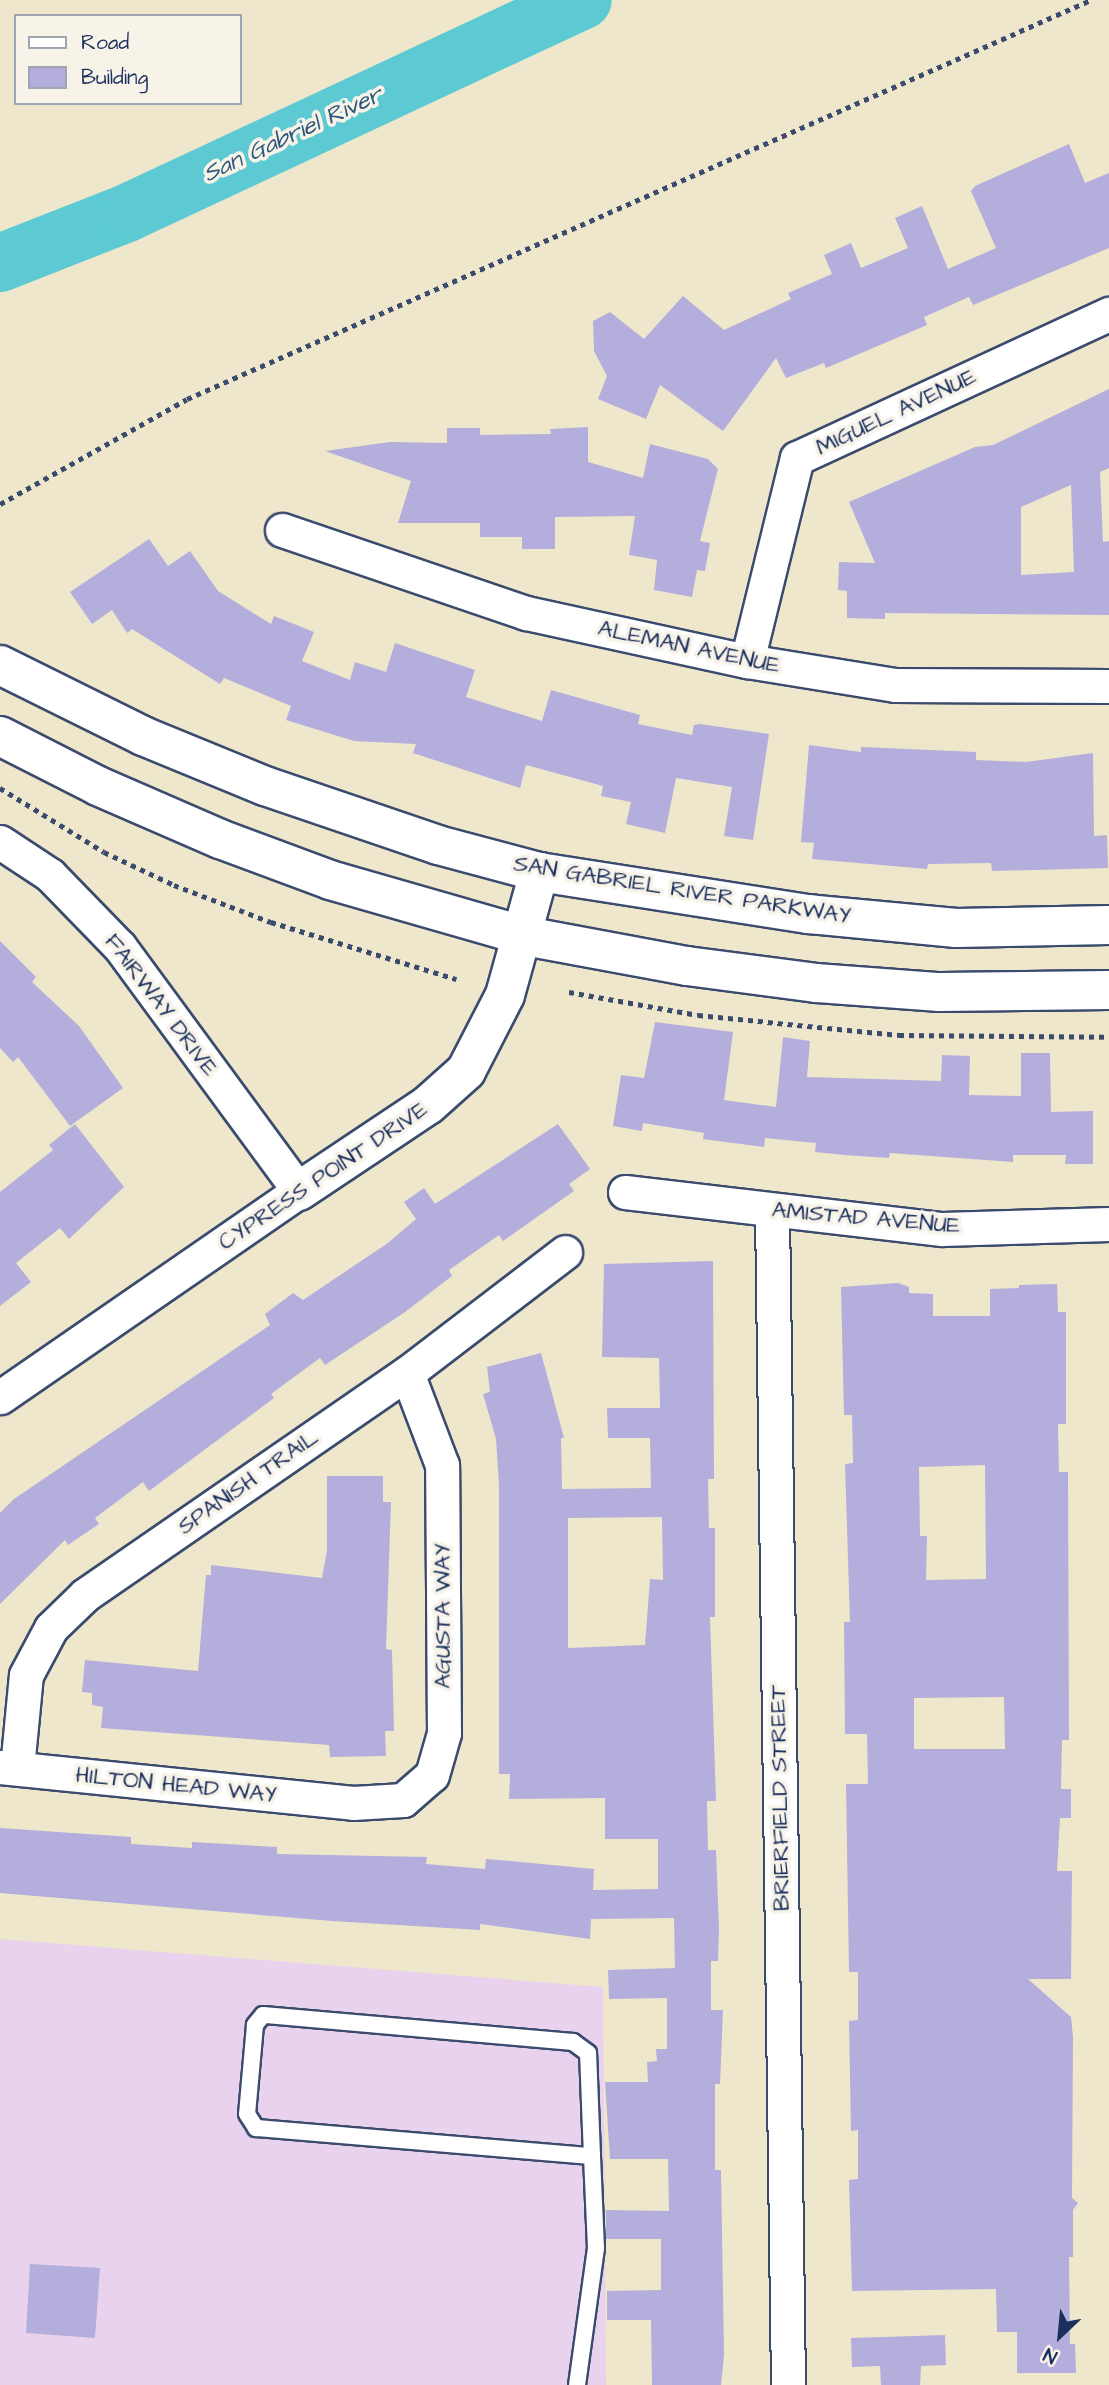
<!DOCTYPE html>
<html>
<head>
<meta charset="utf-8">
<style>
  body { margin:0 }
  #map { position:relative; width:1109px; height:2385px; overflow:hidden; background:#efe7cc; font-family:"Architects Daughter",sans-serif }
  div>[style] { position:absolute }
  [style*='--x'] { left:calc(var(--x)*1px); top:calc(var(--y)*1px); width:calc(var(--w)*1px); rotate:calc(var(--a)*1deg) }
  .built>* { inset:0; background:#e9d2ed }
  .river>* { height:58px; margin:-29px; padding:0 29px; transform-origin:29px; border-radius:29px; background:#5dcad3 }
  .building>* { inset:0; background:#b3aedb }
  .path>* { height:4.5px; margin-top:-2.25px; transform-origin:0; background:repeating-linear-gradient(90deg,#3b4b6e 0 5px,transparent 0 10px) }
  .roads { filter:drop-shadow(2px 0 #3b4b6e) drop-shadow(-2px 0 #3b4b6e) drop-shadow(0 2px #3b4b6e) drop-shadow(0 -2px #3b4b6e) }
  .service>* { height:16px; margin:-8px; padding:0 8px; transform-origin:8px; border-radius:8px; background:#fff }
  .minor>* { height:33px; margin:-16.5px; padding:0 16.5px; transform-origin:16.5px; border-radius:16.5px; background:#fff }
  .tertiary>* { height:38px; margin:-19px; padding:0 19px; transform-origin:19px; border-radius:19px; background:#fff }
  .secondary>* { height:38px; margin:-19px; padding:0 19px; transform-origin:19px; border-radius:19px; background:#fff }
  span { translate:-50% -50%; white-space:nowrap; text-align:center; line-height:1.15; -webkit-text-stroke:7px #f7f3e8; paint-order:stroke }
  .street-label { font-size:23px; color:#1b2f5e }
  .water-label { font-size:24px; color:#2c567b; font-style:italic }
  .legend { position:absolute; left:14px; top:14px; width:228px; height:91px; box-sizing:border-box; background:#f7f3e8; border:2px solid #9fa5b1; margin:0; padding:9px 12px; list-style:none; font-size:21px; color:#1b2f5e }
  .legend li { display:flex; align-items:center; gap:14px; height:35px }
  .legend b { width:35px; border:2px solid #9fa5b1 }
  .north { position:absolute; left:1025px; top:2301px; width:70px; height:70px; -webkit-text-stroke:5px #f7f3e8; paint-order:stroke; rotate:206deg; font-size:19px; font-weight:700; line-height:28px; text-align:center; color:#1b2f5e }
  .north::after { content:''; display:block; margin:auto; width:24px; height:32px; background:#1b2f5e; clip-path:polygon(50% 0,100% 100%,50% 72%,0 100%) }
</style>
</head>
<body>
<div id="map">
  <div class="built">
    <i style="clip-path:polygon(0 1939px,603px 1987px,606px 2385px,0 2385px)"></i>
  </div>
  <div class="river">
    <i style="--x:0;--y:263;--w:136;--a:-21.5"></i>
    <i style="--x:127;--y:213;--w:503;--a:-25.04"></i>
  </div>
  <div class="building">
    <i style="clip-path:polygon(1069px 144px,1085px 183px,1109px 173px,1109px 248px,973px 305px,969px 297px,924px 317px,927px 325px,826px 368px,824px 363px,786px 378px,776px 358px,723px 431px,660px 385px,646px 419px,598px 399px,607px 376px,594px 351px,593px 321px,610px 312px,644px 339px,683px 296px,724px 330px,791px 299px,788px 293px,832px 274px,824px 255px,851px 243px,861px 268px,908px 248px,895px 218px,922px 206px,948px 269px,996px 248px,971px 191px,975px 186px)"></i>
    <i style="clip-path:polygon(evenodd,1109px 389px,1109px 468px,1100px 472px,1103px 542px,1109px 541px,1109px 615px,885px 613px,885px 619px,847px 618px,847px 591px,838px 590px,839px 562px,875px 563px,849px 502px,975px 447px,993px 445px,1109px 389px,1071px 485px,1074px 572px,1021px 575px,1021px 507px,1071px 485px)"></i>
    <i style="clip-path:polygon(588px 427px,588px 462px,643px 478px,650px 444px,708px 459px,718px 469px,700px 541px,710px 543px,705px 571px,697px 570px,692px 597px,654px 590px,657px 560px,629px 555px,635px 516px,555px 517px,555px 549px,522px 549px,522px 537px,480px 537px,480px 523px,398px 523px,411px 481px,325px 451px,390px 442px,447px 443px,447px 428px,480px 428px,480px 435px,551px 434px,550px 429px)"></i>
    <i style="clip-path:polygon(149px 539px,168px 566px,190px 551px,218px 591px,271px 624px,274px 616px,314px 632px,302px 661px,350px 680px,355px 662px,386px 672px,395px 643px,475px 670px,466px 697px,542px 721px,551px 690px,640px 715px,638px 724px,692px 735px,694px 725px,700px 724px,769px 734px,753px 840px,724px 836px,732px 787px,676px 778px,665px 833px,626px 824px,631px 802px,601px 796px,603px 786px,526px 765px,520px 788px,413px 753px,416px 744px,354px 741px,286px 720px,291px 706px,224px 678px,220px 684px,132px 629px,127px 633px,112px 610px,92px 624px,70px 592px)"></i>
    <i style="clip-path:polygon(809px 745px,861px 752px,861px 747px,976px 752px,976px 760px,1026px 762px,1093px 753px,1094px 836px,1107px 835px,1108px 868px,992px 871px,991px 863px,928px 864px,927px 869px,812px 859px,814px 843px,801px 842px)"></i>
    <i style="clip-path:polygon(0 941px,36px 977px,32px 982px,79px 1026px,123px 1088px,70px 1126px,18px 1057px,13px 1062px,0 1048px)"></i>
    <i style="clip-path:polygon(655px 1022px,733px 1032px,724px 1100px,776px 1107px,783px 1037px,810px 1041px,807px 1077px,941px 1081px,942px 1055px,970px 1056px,969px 1095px,1021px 1096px,1021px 1053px,1050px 1053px,1051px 1112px,1093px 1111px,1093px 1164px,1065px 1164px,1066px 1155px,1013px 1155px,1013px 1162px,890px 1153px,889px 1158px,844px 1155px,815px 1152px,816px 1143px,765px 1138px,764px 1147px,703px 1139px,704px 1133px,643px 1123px,642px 1131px,613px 1126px,621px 1075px,644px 1078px)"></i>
    <i style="clip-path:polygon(75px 1124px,124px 1187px,69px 1239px,60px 1228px,16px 1263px,31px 1282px,0 1306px,0 1192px,53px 1150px,49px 1145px)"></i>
    <i style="clip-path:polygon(558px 1124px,590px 1169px,569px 1184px,574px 1191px,503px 1241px,499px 1235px,449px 1270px,452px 1276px,405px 1312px,325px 1365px,320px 1358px,271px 1394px,274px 1398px,149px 1491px,143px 1482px,95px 1518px,99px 1524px,68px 1545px,65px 1540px,0 1604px,0 1513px,14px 1499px,270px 1325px,265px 1314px,293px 1293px,303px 1300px,388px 1243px,416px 1219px,404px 1202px,424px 1188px,435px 1204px)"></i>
    <i style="clip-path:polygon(evenodd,713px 1261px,714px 1479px,708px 1479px,709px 1528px,715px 1528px,715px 1617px,710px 1617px,716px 1801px,707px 1801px,708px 1850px,716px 1850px,719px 1929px,718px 1961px,711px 1961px,711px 2010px,723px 2010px,720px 2084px,715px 2084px,715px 2170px,721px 2170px,724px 2355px,721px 2385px,652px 2385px,651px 2320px,607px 2320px,607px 2291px,661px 2290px,661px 2239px,606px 2239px,606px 2210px,669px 2211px,668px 2159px,610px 2159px,605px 2082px,648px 2082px,647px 2062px,657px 2061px,656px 2049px,667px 2049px,667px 1998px,609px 1999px,608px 1970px,675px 1968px,674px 1918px,591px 1919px,590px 1939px,480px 1924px,480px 1930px,332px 1921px,0 1893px,0 1828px,131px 1837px,131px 1844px,192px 1848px,192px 1842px,277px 1847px,277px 1854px,427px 1857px,426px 1864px,485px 1869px,486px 1859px,510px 1861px,594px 1869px,593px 1890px,658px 1889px,658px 1839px,605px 1839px,605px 1798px,509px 1799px,510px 1774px,499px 1774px,499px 1486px,496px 1439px,483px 1394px,490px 1392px,487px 1367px,541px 1353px,564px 1438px,561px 1438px,562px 1489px,651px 1488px,650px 1438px,608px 1438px,607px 1408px,660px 1408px,659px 1358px,602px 1357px,604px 1264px,713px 1261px,662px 1517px,663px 1580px,650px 1579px,645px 1645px,568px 1648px,568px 1518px,662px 1517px)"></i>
    <i style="clip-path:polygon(evenodd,898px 1283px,909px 1287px,909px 1293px,933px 1294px,933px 1316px,990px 1316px,990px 1289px,1019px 1288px,1019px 1285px,1057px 1284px,1058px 1312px,1066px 1312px,1066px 1424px,1058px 1424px,1059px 1472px,1068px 1472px,1069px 1740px,1062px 1740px,1061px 1789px,1071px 1789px,1071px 1818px,1060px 1818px,1057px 1871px,1072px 1871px,1071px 1979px,1028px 1979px,1071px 2017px,1073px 2037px,1072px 2198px,1078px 2203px,1073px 2210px,1073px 2257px,1069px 2257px,1070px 2344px,1075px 2344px,1076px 2373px,1017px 2373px,1017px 2332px,997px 2332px,996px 2289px,852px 2291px,849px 2180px,858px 2179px,858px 2130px,851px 2131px,849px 2021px,858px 2020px,858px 1972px,849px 1972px,846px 1784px,868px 1784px,867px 1734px,845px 1734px,844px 1622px,850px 1622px,845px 1464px,853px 1463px,852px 1415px,844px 1415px,841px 1287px,898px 1283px,985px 1465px,986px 1579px,926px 1580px,927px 1536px,920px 1536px,919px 1467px,985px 1465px,898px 1283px,1004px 1697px,1005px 1749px,914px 1749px,914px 1698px,1004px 1697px)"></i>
    <i style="clip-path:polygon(327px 1476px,383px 1476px,383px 1502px,391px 1502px,386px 1649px,392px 1650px,394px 1731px,385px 1731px,386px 1756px,330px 1757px,329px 1745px,101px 1728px,103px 1707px,92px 1705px,92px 1693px,82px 1692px,85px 1660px,198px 1671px,206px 1575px,211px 1575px,211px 1565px,322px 1578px,327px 1550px)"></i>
    <i style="clip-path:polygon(30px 2264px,100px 2268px,95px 2338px,26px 2333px)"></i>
    <i style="clip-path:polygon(945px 2335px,946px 2365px,921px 2366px,920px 2385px,881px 2385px,880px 2366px,852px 2367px,851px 2338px)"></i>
  </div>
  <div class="path">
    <i style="--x:0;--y:504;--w:214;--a:-29.3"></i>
    <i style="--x:187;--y:399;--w:988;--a:-23.82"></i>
    <i style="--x:0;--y:788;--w:122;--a:31.6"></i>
    <i style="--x:104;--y:852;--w:77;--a:25.2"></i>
    <i style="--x:174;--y:885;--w:104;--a:20.9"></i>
    <i style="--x:271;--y:922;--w:194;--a:17.1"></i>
    <i style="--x:569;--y:992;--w:131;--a:10.1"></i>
    <i style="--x:698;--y:1015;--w:202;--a:5.7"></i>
    <i style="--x:899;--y:1035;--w:210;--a:0.5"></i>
  </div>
  <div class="roads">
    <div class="service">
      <i style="--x:577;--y:2385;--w:138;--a:-82.1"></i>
      <i style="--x:596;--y:2248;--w:92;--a:-92.5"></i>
      <i style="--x:592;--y:2156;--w:103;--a:-92.2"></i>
      <i style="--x:588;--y:2053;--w:19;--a:-144"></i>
      <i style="--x:573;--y:2042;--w:311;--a:-175"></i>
      <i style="--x:263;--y:2015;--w:13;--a:129"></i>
      <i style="--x:255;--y:2025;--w:89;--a:95.1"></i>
      <i style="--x:247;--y:2114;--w:17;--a:57"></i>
      <i style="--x:256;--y:2128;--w:337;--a:4.8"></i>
    </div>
    <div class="minor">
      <i style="--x:282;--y:530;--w:258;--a:18.8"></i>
      <i style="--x:526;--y:613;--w:226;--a:12.3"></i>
      <i style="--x:747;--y:661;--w:150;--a:9.2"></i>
      <i style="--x:895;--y:685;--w:214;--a:0.3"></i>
      <i style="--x:747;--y:661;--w:209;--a:-76.2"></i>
      <i style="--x:797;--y:458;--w:344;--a:-24.8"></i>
      <i style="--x:0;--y:842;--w:60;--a:33.4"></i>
      <i style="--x:50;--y:875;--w:100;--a:45.8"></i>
      <i style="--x:120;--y:947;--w:303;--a:53.7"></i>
      <i style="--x:299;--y:1191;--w:363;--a:145.4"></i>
      <i style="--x:625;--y:1192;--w:319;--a:6.7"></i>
      <i style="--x:942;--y:1229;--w:167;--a:-1.7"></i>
      <i style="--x:772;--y:1210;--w:1175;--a:89.22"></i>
      <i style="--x:0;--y:1767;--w:355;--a:5.8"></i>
      <i style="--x:353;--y:1803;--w:50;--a:-3.4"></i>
      <i style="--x:403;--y:1800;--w:38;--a:-41"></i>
      <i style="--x:432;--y:1775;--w:44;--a:-74.1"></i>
      <i style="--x:444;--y:1733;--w:268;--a:-90.4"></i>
      <i style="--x:442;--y:1465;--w:98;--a:-110.8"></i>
      <i style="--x:17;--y:1768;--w:93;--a:-84.5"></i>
      <i style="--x:26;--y:1675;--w:53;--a:-62"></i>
      <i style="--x:51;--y:1628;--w:47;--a:-44.1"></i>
      <i style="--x:85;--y:1595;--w:391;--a:-34.6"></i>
      <i style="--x:407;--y:1373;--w:199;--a:-37.4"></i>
    </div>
    <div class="tertiary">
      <i style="--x:299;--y:1191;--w:155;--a:-33.7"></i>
      <i style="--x:428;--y:1105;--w:51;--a:-41.8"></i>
      <i style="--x:466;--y:1071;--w:85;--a:-62.8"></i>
      <i style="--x:505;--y:995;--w:128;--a:-74.5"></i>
    </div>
    <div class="secondary">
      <i style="--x:0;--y:665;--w:160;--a:26.4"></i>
      <i style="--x:143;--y:736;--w:132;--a:22.3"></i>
      <i style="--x:265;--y:786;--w:183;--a:18.8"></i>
      <i style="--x:438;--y:845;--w:105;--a:15"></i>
      <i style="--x:539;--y:872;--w:272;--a:8.9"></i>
      <i style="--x:808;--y:914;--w:149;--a:5.4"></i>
      <i style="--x:956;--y:928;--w:153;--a:-1.1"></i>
      <i style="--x:0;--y:736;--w:110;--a:27"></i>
      <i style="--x:98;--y:786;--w:133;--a:23.5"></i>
      <i style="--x:220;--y:839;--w:117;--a:20.4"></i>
      <i style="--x:330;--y:880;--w:203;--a:16"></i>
      <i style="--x:525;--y:936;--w:165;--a:10.5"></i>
      <i style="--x:687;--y:966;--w:130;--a:7.5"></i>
      <i style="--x:816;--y:983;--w:124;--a:4.2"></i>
      <i style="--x:940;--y:992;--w:169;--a:-0.7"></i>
    </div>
  </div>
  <div class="street-label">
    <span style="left:896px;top:412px;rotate:-25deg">MIGUEL AVENUE</span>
    <span style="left:689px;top:647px;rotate:12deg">ALEMAN AVENUE</span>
    <span style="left:682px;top:890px;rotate:9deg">SAN GABRIEL RIVER PARKWAY</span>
    <span style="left:161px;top:1005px;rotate:53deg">FAIRWAY DRIVE</span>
    <span style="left:323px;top:1176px;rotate:-34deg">CYPRESS POINT DRIVE</span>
    <span style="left:866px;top:1218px;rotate:5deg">AMISTAD AVENUE</span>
    <span style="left:248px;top:1482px;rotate:-35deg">SPANISH TRAIL</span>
    <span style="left:443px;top:1616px;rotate:-90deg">AGUSTA WAY</span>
    <span style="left:176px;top:1785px;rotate:6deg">HILTON HEAD WAY</span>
    <span style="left:780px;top:1798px;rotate:-91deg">BRIERFIELD STREET</span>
  </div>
  <div class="water-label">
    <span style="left:293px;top:135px;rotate:-25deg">San Gabriel River</span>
  </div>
  <ul class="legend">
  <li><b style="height:9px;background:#fff"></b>Road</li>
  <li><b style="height:19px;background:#b3aedb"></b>Building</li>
  </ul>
  <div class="north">N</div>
</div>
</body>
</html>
